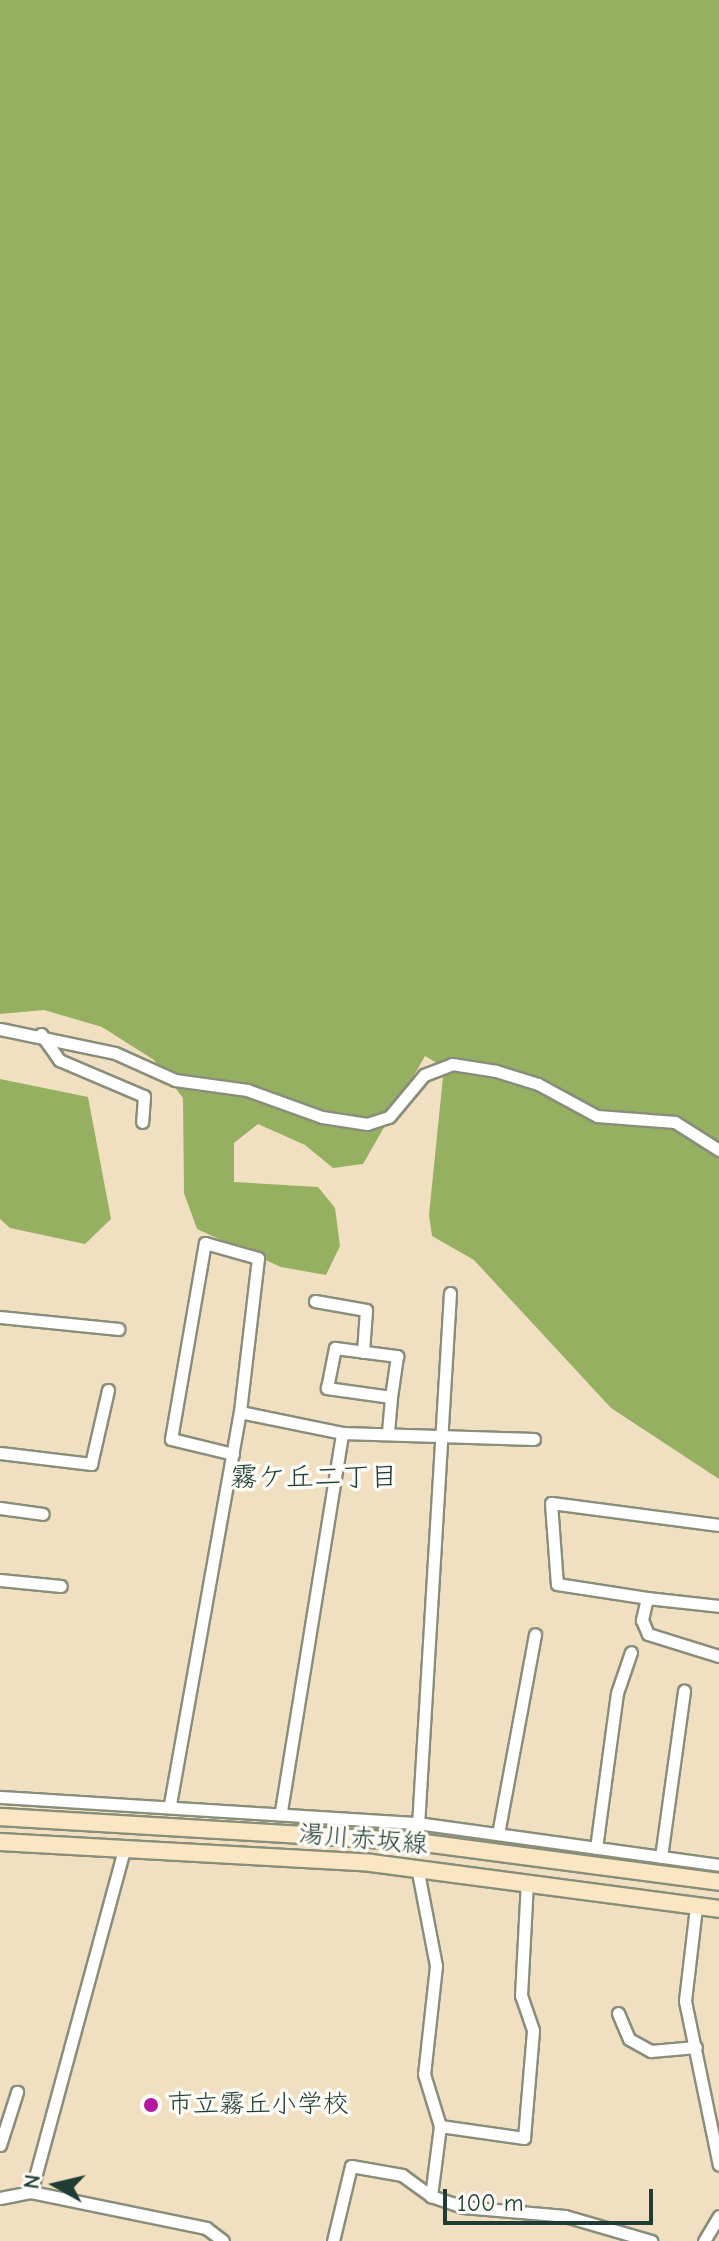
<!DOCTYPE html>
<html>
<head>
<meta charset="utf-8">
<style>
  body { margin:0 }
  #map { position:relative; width:719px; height:2241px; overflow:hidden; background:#f0dfc0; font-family:"Comic Neue","Klee One",sans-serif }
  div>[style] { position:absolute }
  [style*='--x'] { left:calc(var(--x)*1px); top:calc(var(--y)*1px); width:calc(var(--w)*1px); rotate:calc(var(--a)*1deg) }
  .forest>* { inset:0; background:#96b062 }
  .roads { filter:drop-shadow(2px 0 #888e7a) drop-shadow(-2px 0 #888e7a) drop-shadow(0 2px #888e7a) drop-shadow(0 -2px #888e7a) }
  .street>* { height:11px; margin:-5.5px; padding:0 5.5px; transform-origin:5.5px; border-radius:5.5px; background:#fff }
  .secondary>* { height:16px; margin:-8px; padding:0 8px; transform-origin:8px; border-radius:8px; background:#fbe6c4 }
  .dots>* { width:22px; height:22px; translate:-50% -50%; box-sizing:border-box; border:4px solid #fdfcf7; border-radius:50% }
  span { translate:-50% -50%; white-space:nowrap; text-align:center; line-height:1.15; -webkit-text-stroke:7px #fdfcf7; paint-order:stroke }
  .street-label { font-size:26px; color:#1f3d34 }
  .poi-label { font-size:26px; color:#1f3d34 }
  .left { translate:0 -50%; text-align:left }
  .neighbourhood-label { font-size:28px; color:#1f3d34 }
  .north { position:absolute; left:16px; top:2145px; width:80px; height:80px; -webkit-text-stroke:6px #fdfcf7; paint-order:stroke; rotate:278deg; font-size:22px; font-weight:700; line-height:32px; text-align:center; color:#1f3d34 }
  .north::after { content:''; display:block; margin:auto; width:28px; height:36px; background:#1f3d34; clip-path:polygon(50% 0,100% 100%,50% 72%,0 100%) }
  .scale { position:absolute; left:443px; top:2189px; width:210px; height:36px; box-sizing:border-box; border:4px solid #1f3d34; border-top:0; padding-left:10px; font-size:24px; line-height:28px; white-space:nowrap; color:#1f3d34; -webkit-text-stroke:6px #fdfcf7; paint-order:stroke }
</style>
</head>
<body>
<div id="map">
  <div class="forest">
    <i style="clip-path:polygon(0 0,719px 0,719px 1479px,611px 1408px,474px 1260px,432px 1236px,429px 1215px,444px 1067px,425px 1056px,363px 1164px,333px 1168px,305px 1145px,258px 1124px,234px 1143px,234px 1182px,318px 1187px,335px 1208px,340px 1246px,326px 1275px,281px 1267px,197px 1229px,184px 1193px,183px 1098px,154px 1060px,102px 1027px,44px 1010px,0 1014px)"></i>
    <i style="clip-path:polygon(0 1079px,88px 1097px,111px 1219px,85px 1244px,10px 1228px,0 1219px)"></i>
  </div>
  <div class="roads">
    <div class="street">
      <i style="--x:0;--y:1029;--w:117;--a:11.8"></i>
      <i style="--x:115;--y:1053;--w:66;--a:24.2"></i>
      <i style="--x:175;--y:1080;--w:73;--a:7.9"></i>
      <i style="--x:247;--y:1090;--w:80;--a:19.8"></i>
      <i style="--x:322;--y:1117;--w:46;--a:8.8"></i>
      <i style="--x:367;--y:1124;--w:23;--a:-18"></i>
      <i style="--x:389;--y:1117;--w:55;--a:-50.2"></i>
      <i style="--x:424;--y:1075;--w:30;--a:-21"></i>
      <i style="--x:452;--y:1064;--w:45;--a:9"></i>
      <i style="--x:496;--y:1071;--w:44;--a:17.2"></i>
      <i style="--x:538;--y:1084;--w:67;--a:28.5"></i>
      <i style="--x:597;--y:1116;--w:78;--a:4.4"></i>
      <i style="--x:675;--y:1122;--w:52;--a:32.5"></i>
      <i style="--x:41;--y:1034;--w:32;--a:55"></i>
      <i style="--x:59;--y:1060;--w:92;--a:23"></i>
      <i style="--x:144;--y:1096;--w:26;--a:94"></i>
      <i style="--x:315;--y:1301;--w:52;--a:10"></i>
      <i style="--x:366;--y:1310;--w:42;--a:94.1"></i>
      <i style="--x:0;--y:1317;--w:119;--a:5.8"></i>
      <i style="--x:388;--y:1432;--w:35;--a:-85"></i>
      <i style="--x:391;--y:1397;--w:65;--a:-172"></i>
      <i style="--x:327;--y:1388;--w:41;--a:-78.7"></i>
      <i style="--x:335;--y:1348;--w:63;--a:7.4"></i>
      <i style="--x:397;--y:1356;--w:41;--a:98.3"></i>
      <i style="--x:0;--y:1453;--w:92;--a:6.9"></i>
      <i style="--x:91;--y:1464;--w:76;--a:-77.1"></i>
      <i style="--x:233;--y:1454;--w:64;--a:-166.4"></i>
      <i style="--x:171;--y:1439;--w:199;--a:-80.2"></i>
      <i style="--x:205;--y:1243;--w:55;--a:15.8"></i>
      <i style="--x:258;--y:1258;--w:155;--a:96.7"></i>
      <i style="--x:0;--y:1508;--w:43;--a:7.9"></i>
      <i style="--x:719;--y:1525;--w:169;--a:-172.5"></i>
      <i style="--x:551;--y:1503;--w:81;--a:85.8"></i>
      <i style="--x:557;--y:1584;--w:91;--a:8.8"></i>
      <i style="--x:647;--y:1598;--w:23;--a:103"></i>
      <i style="--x:642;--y:1620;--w:15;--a:67"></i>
      <i style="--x:648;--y:1634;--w:74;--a:17.2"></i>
      <i style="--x:0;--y:1580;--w:61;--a:5.6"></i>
      <i style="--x:647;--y:1598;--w:72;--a:6.3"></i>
      <i style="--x:0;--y:1797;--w:418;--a:3.6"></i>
      <i style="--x:417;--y:1823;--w:305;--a:7.9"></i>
      <i style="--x:170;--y:1804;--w:398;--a:-79.9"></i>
      <i style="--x:240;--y:1412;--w:104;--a:11.6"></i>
      <i style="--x:342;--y:1433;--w:192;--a:1.8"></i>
      <i style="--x:281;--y:1811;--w:383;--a:-80.8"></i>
      <i style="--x:498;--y:1834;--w:203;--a:-79.5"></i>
      <i style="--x:417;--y:1842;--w:550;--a:-86.56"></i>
      <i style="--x:596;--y:1848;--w:156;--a:-82.3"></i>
      <i style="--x:617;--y:1693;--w:43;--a:-71.1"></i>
      <i style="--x:661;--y:1857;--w:168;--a:-82.1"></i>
      <i style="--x:417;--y:1867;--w:101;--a:79.1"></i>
      <i style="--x:436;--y:1966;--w:109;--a:96.3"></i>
      <i style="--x:424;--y:2074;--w:54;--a:72.9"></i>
      <i style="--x:440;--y:2126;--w:71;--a:97.3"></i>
      <i style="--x:696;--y:1907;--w:95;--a:96.7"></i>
      <i style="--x:685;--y:2001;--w:167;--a:78.3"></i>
      <i style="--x:618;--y:2013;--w:28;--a:67"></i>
      <i style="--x:629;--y:2039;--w:25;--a:29"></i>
      <i style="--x:651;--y:2051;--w:45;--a:-5.1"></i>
      <i style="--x:440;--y:2126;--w:85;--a:8.1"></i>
      <i style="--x:524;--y:2138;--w:108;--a:-85.2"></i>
      <i style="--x:533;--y:2030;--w:36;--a:-109"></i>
      <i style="--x:521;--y:1996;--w:113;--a:-87"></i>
      <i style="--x:0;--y:2145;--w:56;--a:-72.2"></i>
      <i style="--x:31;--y:2192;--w:354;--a:-74.8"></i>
      <i style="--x:0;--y:2198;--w:32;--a:-11"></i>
      <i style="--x:31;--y:2192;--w:179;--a:11.6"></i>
      <i style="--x:206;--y:2228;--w:21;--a:37"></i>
      <i style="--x:333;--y:2241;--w:77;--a:-76.5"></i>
      <i style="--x:351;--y:2166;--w:52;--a:10"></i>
      <i style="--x:402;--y:2175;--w:36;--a:36"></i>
      <i style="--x:431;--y:2196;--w:34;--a:19"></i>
      <i style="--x:463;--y:2207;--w:102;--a:5"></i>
      <i style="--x:565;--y:2216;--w:90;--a:16.2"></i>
      <i style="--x:704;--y:2241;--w:29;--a:-59"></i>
    </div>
    <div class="secondary">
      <i style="--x:0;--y:1817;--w:418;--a:3.4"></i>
      <i style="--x:417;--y:1842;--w:305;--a:7.5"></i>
      <i style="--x:0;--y:1842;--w:372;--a:3.2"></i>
      <i style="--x:371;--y:1863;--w:351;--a:7.5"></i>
    </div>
  </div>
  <div class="dots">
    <i style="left:151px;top:2105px;background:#b5179e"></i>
  </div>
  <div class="street-label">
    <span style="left:363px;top:1840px;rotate:5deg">湯川赤坂線</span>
  </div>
  <div class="poi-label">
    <span class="left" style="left:167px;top:2105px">市立霧丘小学校</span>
  </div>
  <div class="neighbourhood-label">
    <span style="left:314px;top:1477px">霧ケ丘二丁目</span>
  </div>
  <div class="north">N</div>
  <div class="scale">100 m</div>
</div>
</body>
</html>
